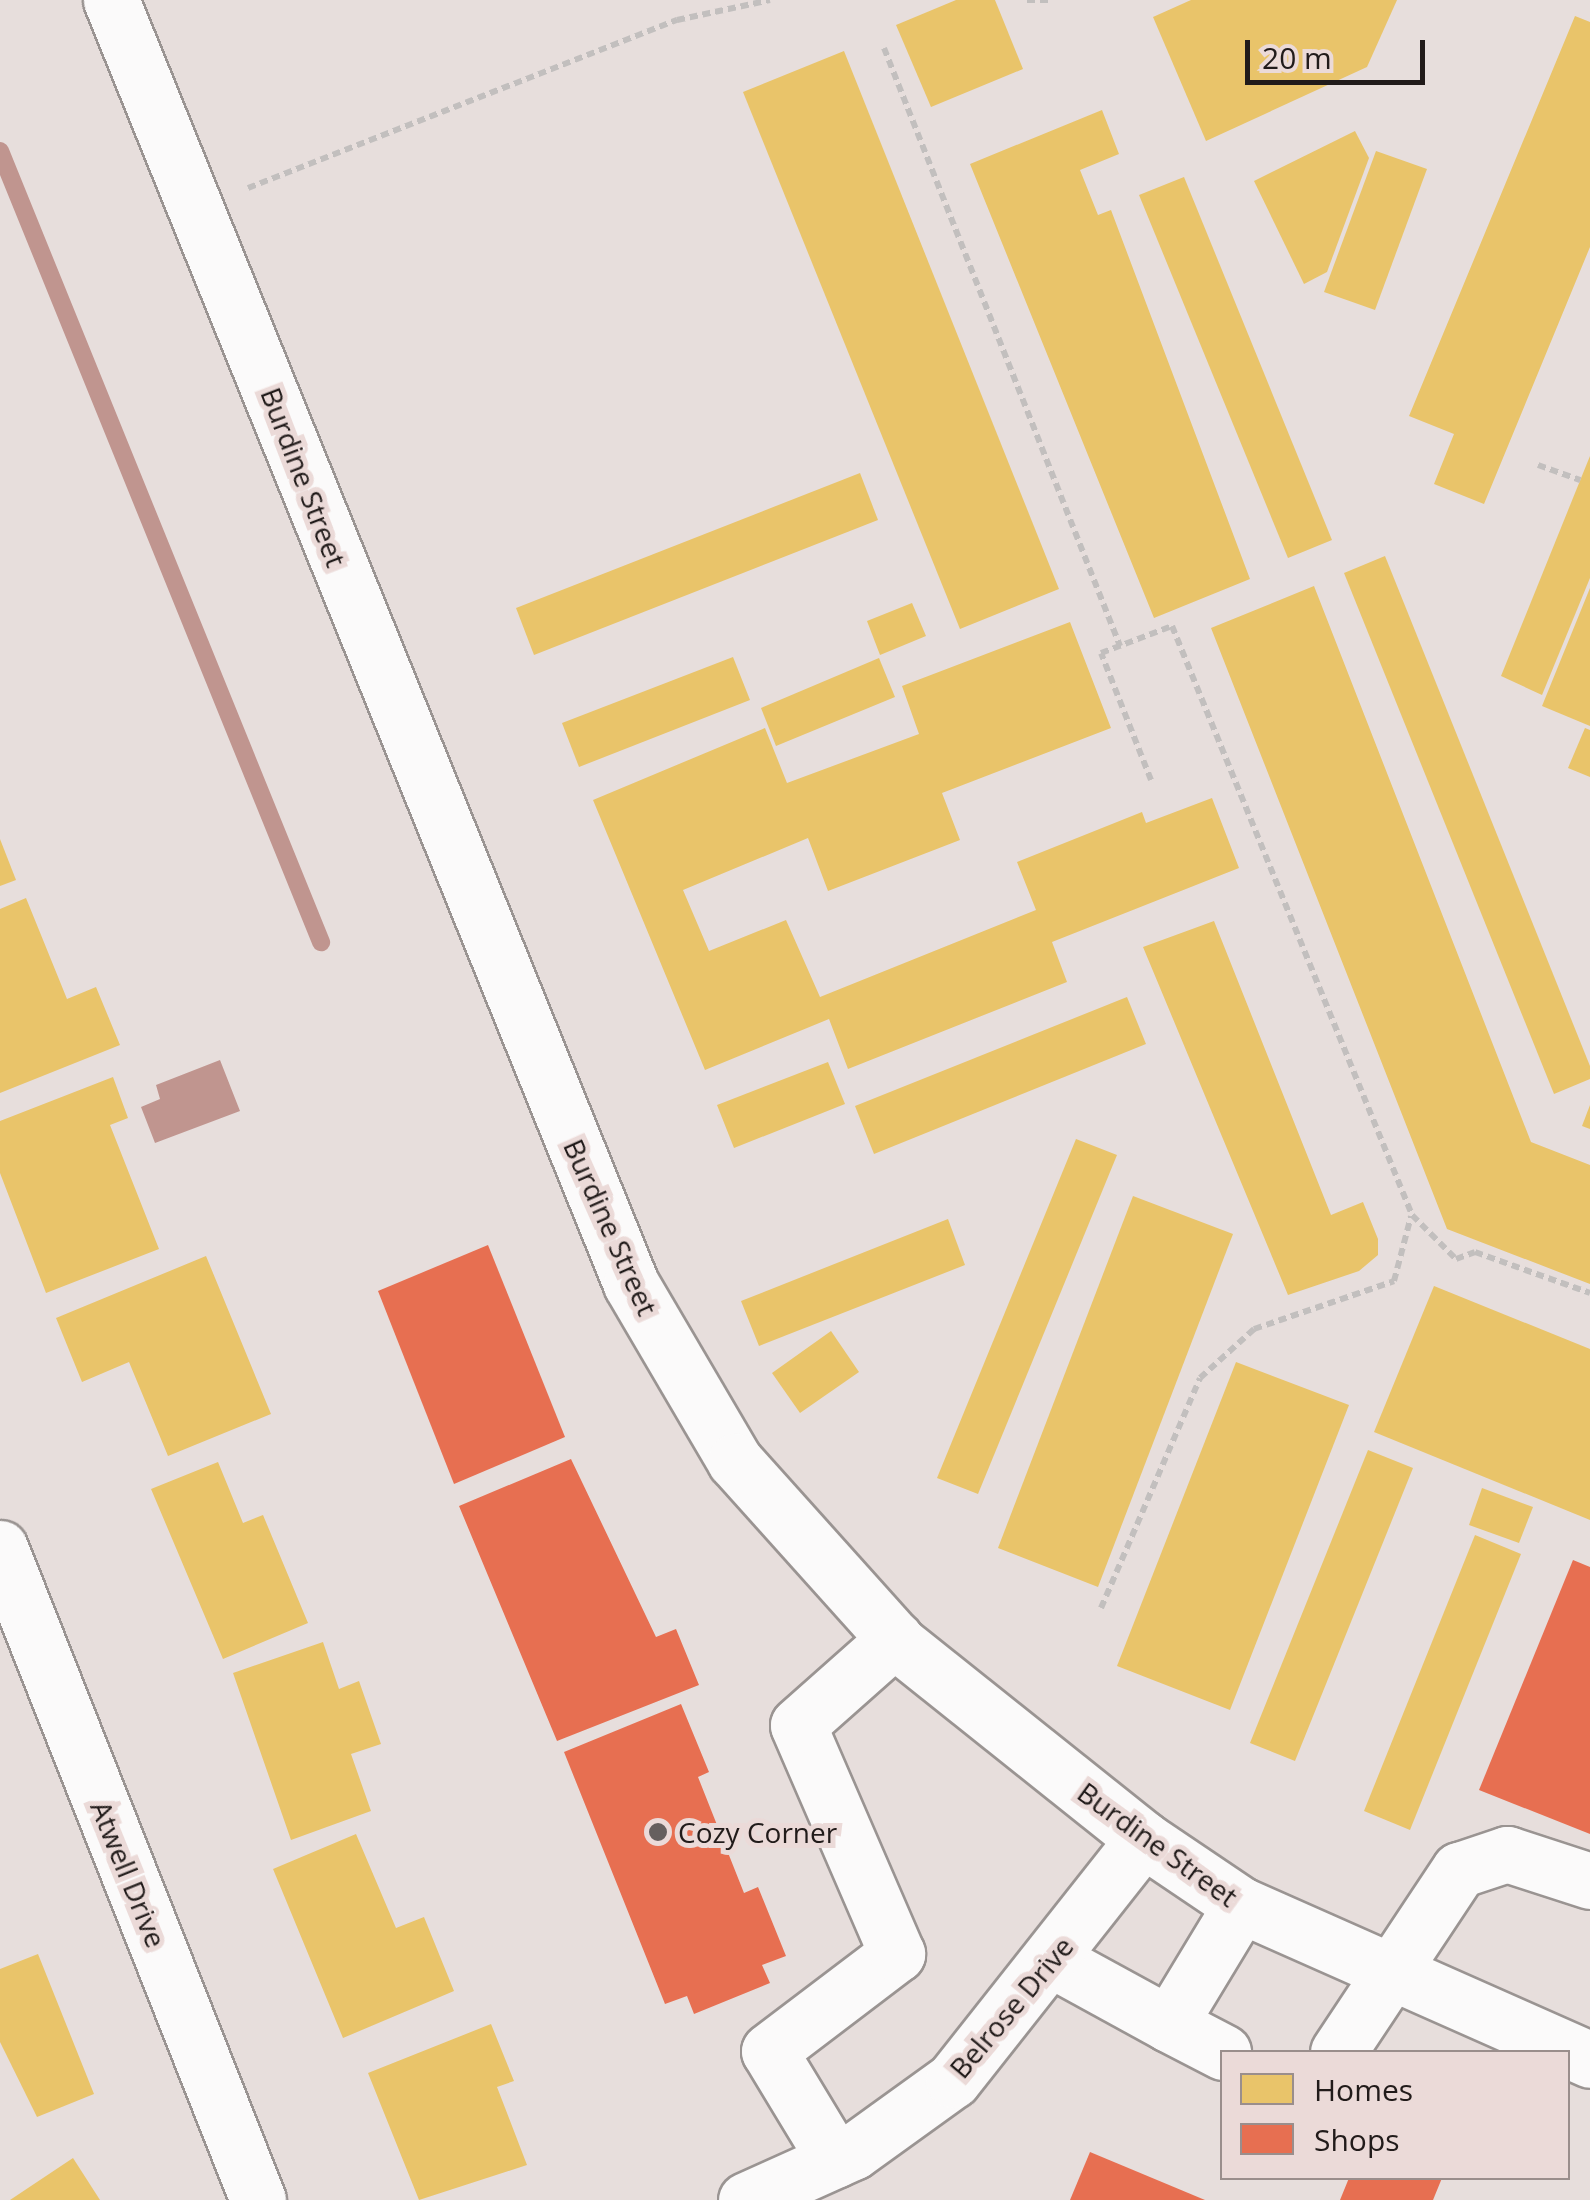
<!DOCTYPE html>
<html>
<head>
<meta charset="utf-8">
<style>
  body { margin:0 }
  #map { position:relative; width:1590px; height:2200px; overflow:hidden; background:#e7dedc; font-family:"Open Sans",sans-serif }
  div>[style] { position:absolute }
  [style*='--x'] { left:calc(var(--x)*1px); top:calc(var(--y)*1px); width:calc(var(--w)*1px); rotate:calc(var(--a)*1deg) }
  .water>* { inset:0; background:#c0958f }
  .homes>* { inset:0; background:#e9c46a }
  .shops>* { inset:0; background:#e76f51 }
  .stream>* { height:18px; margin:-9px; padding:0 9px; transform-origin:9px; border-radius:9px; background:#c0958f }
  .path>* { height:6px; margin-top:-3px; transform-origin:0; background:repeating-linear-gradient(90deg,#c2bfbe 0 8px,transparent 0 13px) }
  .roads { filter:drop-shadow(2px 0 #9a9492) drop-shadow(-2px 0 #9a9492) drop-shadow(0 2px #9a9492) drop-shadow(0 -2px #9a9492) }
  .minor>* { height:55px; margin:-27.5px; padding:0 27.5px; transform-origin:27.5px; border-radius:27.5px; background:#fbfafa }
  .dots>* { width:28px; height:28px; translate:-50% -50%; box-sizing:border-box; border:5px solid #ebdad8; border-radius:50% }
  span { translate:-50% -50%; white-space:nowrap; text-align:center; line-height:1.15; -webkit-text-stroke:10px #ebdad8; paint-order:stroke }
  .street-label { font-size:28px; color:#211b1a }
  .poi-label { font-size:28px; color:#211b1a }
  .left { translate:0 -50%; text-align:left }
  .legend { position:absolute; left:1220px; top:2050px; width:350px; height:130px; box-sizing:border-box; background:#ebdad8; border:2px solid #9a8e8c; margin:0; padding:12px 18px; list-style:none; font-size:30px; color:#211b1a }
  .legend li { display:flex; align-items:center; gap:20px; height:50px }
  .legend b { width:50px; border:2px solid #9a8e8c }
  .scale { position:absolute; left:1245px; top:40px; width:180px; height:45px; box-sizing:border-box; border:5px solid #211b1a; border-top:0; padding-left:12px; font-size:30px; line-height:35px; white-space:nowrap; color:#211b1a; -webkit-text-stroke:8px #ebdad8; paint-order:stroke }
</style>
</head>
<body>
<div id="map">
  <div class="water">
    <i style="clip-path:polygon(220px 1060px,240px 1111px,155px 1143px,141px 1107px,160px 1099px,156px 1085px)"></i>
  </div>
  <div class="homes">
    <i style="clip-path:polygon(956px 0,995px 0,1023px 69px,931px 107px,896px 25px)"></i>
    <i style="clip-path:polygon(1191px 0,1397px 0,1367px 67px,1206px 141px,1153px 17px)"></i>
    <i style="clip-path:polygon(1575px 16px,1590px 22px,1590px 247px,1484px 504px,1434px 484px,1454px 434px,1409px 416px)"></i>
    <i style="clip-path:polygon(844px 51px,1059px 589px,960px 629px,743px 92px)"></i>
    <i style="clip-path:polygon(1102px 110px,1119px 154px,1080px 170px,1098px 215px,1111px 210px,1250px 579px,1154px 618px,970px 164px)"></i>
    <i style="clip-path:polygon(1355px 131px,1369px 158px,1327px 272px,1304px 284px,1254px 181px)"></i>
    <i style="clip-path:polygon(1376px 151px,1427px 169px,1375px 310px,1324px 292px)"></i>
    <i style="clip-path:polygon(1184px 177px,1332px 540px,1288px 558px,1139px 195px)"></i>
    <i style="clip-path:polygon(1590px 456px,1590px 578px,1542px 695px,1501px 676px)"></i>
    <i style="clip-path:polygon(860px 473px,878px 520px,534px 655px,516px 608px)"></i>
    <i style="clip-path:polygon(1385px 556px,1590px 1066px,1590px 1079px,1554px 1094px,1344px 573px)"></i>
    <i style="clip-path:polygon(1314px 586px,1531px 1142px,1590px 1165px,1590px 1284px,1447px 1229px,1211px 628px)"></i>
    <i style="clip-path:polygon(1590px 588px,1590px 726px,1542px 706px)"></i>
    <i style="clip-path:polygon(912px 603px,926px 636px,880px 655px,867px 621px)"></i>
    <i style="clip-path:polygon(1070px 622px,1111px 728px,942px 793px,960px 840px,828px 891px,808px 838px,683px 890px,709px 951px,786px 920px,820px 997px,1036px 910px,1017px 862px,1142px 812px,1146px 823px,1212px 798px,1239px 868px,1052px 942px,1067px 982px,848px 1069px,829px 1019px,705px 1070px,593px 800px,765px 728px,787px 783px,919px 734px,902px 686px)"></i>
    <i style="clip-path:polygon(733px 657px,750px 700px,579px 767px,562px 723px)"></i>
    <i style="clip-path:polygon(879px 658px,895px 697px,776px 746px,761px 708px)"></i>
    <i style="clip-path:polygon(1585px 728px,1590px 730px,1590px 777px,1568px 768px)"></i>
    <i style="clip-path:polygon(0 839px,16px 880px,0 886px)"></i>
    <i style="clip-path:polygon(26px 898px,67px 999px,96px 987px,120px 1045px,0 1093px,0 909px)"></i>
    <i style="clip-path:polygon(1214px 921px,1331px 1215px,1363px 1202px,1378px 1239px,1378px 1255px,1359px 1271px,1288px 1295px,1143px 947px)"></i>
    <i style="clip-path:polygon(1127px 997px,1146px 1044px,874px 1154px,855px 1106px)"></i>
    <i style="clip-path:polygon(828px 1062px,845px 1104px,734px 1148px,717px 1105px)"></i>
    <i style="clip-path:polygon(113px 1077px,128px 1118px,110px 1125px,159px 1249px,46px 1293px,0 1173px,0 1121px)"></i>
    <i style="clip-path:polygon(1590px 1105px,1590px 1129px,1582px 1126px)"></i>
    <i style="clip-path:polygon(1076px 1139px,1117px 1155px,978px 1494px,937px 1478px)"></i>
    <i style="clip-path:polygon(1133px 1196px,1233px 1234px,1098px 1587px,998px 1548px)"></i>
    <i style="clip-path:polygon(948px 1219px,965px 1265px,759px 1346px,741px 1301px)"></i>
    <i style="clip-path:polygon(206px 1256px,271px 1414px,168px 1456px,129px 1362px,82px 1382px,56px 1318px)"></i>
    <i style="clip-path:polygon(1434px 1286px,1590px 1349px,1590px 1520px,1374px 1432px)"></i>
    <i style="clip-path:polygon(831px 1331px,859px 1372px,800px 1413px,772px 1373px)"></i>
    <i style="clip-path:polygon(1236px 1362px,1349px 1405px,1230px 1710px,1117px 1666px)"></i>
    <i style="clip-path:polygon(1368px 1450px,1413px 1468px,1295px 1761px,1250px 1743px)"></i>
    <i style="clip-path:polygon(218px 1462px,243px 1523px,263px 1515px,308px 1623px,223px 1659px,151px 1489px)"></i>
    <i style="clip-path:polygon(1482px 1488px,1533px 1507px,1519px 1543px,1469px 1525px)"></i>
    <i style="clip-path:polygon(1475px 1535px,1521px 1554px,1410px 1830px,1364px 1811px)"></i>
    <i style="clip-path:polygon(323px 1642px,339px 1689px,359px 1681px,381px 1744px,351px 1754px,371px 1811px,291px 1840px,233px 1673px)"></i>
    <i style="clip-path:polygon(356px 1834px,396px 1928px,424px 1917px,454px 1991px,343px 2038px,273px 1869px)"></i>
    <i style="clip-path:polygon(38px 1954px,94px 2094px,37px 2117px,0 2042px,0 1969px)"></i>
    <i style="clip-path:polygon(491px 2024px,514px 2081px,497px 2087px,527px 2165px,419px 2200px,368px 2073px)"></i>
    <i style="clip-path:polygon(73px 2158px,100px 2200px,10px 2200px)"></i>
  </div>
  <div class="shops">
    <i style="clip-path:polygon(488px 1245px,565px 1437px,454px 1484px,378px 1291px)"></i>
    <i style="clip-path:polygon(571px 1459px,656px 1637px,676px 1629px,699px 1685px,557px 1741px,459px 1506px)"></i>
    <i style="clip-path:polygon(1573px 1560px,1590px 1567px,1590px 1834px,1479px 1790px)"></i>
    <i style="clip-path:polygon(681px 1704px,709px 1772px,698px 1777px,744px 1893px,758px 1887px,786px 1956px,762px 1965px,770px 1983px,694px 2014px,687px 1996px,665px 2004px,564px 1752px)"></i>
    <i style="clip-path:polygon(1090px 2152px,1205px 2200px,1070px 2200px)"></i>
    <i style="clip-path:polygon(1349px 2178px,1442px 2178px,1433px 2200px,1340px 2200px)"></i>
  </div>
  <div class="stream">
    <i style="--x:0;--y:151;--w:854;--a:67.91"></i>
  </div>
  <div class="path">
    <i style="--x:1027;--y:0;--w:24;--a:0"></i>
    <i style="--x:884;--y:48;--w:643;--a:68.46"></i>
    <i style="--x:248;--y:188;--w:461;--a:-21.4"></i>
    <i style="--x:677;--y:20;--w:95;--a:-12.1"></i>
    <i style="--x:1538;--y:465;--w:45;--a:19.7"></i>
    <i style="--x:1151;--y:780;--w:136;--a:-111.5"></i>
    <i style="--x:1101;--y:653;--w:76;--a:-20.8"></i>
    <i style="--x:1172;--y:626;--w:636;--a:67.83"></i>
    <i style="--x:1412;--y:1215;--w:62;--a:45"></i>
    <i style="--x:1456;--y:1259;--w:20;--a:-20"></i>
    <i style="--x:1475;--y:1252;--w:122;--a:19.6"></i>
    <i style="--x:1101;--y:1608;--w:250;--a:-66.7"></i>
    <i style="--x:1200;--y:1378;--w:73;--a:-42.2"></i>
    <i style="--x:1254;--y:1329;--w:148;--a:-18.9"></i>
    <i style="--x:1394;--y:1281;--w:67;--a:-75.3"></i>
  </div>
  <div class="roads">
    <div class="minor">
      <i style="--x:111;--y:0;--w:1385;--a:67.95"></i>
      <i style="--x:631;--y:1284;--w:205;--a:59.6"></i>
      <i style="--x:735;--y:1461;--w:246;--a:48.1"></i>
      <i style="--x:899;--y:1644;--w:312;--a:38.6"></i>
      <i style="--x:1143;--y:1839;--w:118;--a:34"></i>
      <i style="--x:1241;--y:1905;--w:382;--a:23.9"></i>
      <i style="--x:0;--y:1548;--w:701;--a:68.41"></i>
      <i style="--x:1054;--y:1961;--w:131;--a:28.7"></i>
      <i style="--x:1169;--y:2024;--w:139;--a:-58.8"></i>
      <i style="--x:1169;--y:2024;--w:61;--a:27.4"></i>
      <i style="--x:1338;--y:2052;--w:219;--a:-56.4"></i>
      <i style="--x:1459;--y:1870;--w:51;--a:-18.4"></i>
      <i style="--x:1507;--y:1854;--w:87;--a:18"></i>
      <i style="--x:835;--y:2160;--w:127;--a:-121.2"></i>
      <i style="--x:769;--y:2051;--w:161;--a:-37.2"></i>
      <i style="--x:897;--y:1954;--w:249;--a:-113.4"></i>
      <i style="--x:798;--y:1725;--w:130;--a:-41.6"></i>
      <i style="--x:746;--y:2200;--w:117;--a:-24.2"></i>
      <i style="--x:853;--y:2152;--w:123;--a:-35.8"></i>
      <i style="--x:953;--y:2080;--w:307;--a:-51.7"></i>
    </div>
  </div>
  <div class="dots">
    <i style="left:658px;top:1832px;background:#665f5e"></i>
  </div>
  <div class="street-label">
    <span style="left:304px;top:477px;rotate:69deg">Burdine Street</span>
    <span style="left:611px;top:1227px;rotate:66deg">Burdine Street</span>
    <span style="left:1158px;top:1844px;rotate:36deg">Burdine Street</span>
    <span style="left:129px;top:1874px;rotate:68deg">Atwell Drive</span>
    <span style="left:1011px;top:2007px;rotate:-50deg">Belrose Drive</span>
  </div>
  <div class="poi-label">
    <span class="left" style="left:678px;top:1832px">Cozy Corner</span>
  </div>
  <ul class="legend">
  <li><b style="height:28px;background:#e9c46a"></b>Homes</li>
  <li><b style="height:28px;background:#e76f51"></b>Shops</li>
  </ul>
  <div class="scale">20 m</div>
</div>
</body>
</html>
